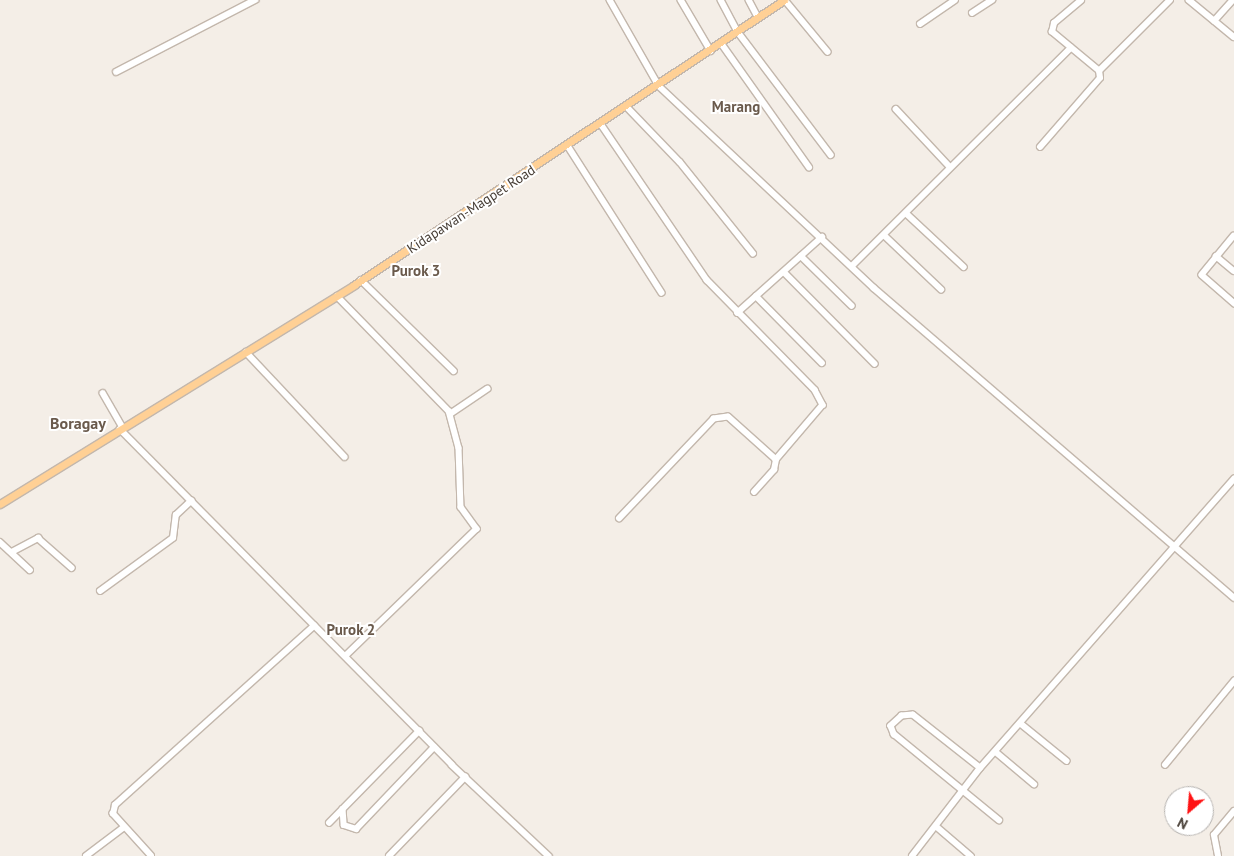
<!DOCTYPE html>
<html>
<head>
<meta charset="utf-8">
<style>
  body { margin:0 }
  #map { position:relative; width:1234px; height:856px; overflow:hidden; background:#f4eee7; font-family:"PT Sans",sans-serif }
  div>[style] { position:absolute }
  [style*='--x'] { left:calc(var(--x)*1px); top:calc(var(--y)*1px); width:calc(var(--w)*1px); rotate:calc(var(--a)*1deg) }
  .roads { filter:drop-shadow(1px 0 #c3b7ac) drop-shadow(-1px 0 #c3b7ac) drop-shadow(0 1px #c3b7ac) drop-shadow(0 -1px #c3b7ac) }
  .minor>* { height:5.5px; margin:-2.75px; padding:0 2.75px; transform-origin:2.75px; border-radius:2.75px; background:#fff }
  .major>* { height:7px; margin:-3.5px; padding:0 3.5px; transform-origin:3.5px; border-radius:3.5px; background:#ffd095 }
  span { translate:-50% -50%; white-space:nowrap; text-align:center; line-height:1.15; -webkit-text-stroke:4px #fff; paint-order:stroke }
  .street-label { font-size:14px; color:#473e36 }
  .neighbourhood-label { font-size:15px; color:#6a5a4c; font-weight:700 }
  .quarter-label { font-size:16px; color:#6a5a4c; font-weight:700 }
  .north { position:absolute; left:1164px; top:786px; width:50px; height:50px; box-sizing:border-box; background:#fff; border:1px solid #b5b2af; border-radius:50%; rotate:207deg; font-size:14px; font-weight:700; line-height:20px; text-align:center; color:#473e36 }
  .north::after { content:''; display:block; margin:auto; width:18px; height:22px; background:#ff1314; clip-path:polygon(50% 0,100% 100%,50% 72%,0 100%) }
</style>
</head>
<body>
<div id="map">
  <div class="roads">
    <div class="minor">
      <i style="--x:610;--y:0;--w:99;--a:60.3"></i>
      <i style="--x:659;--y:86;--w:295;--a:43.2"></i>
      <i style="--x:874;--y:288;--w:475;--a:40.7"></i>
      <i style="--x:681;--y:0;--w:59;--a:59.5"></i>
      <i style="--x:721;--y:0;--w:36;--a:62"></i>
      <i style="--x:738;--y:32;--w:154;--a:52.9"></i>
      <i style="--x:749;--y:0;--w:19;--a:62"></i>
      <i style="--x:785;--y:0;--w:67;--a:50.4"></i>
      <i style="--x:1189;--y:0;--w:58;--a:39.4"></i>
      <i style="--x:972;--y:13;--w:24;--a:-33"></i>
      <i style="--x:1214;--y:21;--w:28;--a:-48"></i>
      <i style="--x:920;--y:24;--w:42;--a:-34.4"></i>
      <i style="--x:722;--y:44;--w:151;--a:54.7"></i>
      <i style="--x:1099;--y:71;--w:100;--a:-45"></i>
      <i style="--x:116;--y:72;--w:157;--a:-27.4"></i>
      <i style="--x:627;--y:107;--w:76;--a:46.1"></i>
      <i style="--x:680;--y:162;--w:117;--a:51.3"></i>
      <i style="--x:896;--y:109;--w:79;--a:47"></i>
      <i style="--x:601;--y:124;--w:189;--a:55.8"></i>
      <i style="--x:707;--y:280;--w:154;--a:45.5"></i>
      <i style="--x:815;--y:390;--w:17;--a:62"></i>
      <i style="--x:823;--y:405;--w:72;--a:130.5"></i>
      <i style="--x:776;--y:460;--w:64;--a:-138.1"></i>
      <i style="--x:728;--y:417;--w:14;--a:172"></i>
      <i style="--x:714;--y:419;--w:137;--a:133.5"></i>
      <i style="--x:568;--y:146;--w:174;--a:57.4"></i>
      <i style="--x:1040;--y:147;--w:91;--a:-49"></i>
      <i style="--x:1100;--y:78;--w:7;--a:-98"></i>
      <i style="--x:1099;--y:71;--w:61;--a:-140.3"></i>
      <i style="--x:1052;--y:32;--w:9;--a:-77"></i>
      <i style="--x:1054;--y:23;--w:35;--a:-40"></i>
      <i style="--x:906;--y:213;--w:79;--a:43"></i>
      <i style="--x:884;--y:235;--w:79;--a:43.5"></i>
      <i style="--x:1234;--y:236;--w:50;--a:129.4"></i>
      <i style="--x:1202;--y:275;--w:43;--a:41.2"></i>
      <i style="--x:801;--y:256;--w:71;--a:44.4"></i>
      <i style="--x:1216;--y:256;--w:23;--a:40"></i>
      <i style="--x:852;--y:266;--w:309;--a:-44.9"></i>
      <i style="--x:784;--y:272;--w:129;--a:45.3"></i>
      <i style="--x:361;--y:280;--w:130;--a:44.4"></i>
      <i style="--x:337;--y:296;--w:161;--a:45.8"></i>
      <i style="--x:449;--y:411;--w:38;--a:75"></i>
      <i style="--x:459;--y:448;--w:59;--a:88.1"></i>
      <i style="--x:461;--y:507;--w:27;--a:54"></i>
      <i style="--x:477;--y:529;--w:182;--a:135.9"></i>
      <i style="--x:756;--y:296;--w:94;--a:45.4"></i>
      <i style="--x:737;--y:313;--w:114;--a:-41.8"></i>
      <i style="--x:246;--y:352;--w:144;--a:46.7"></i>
      <i style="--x:103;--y:393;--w:39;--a:60"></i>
      <i style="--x:450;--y:414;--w:45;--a:-34"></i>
      <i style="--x:120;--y:429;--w:472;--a:45.3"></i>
      <i style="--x:452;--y:765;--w:133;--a:43.2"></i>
      <i style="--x:754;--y:492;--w:30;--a:-48"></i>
      <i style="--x:774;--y:470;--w:10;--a:-79"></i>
      <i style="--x:0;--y:542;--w:41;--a:43"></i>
      <i style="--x:12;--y:552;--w:30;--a:-28"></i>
      <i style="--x:38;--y:538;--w:45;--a:41.4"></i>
      <i style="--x:100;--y:591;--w:90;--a:-36"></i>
      <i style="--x:173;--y:538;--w:23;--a:-83"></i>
      <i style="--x:176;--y:515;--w:21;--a:-43"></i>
      <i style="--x:1020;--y:723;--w:60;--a:39"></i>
      <i style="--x:996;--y:752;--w:50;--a:40.1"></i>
      <i style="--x:1165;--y:765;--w:109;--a:-50.6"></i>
      <i style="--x:980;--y:768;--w:85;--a:-141.7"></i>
      <i style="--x:913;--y:715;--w:11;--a:175"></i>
      <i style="--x:902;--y:716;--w:15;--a:138"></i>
      <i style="--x:891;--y:726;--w:9;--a:69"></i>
      <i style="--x:894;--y:734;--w:136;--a:39.3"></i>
      <i style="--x:343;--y:809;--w:16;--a:86"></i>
      <i style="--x:344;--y:825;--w:13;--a:18"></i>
      <i style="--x:356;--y:829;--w:113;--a:-46.4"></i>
      <i style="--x:329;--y:823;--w:129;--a:-45.6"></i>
      <i style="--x:936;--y:826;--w:46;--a:40.6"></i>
      <i style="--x:86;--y:856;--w:46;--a:-37.1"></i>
      <i style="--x:151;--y:856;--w:57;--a:-132.1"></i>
      <i style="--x:113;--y:814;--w:9;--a:-77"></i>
      <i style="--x:115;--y:805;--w:268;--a:-42"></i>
      <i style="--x:389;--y:856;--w:110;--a:-46.1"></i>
      <i style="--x:912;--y:856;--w:111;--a:-52.3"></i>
      <i style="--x:980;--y:768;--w:385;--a:-48.7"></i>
      <i style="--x:1218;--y:856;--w:21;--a:-101"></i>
      <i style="--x:1214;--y:835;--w:31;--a:-50"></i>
    </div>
    <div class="major">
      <i style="--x:0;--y:504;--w:416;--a:-31.7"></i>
      <i style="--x:354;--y:285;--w:516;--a:-33.54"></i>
    </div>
  </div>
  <div class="street-label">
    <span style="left:471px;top:209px;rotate:-33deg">Kidapawan-Magpet Road</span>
  </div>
  <div class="neighbourhood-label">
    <span style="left:736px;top:107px">Marang</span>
    <span style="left:416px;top:271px">Purok 3</span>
    <span style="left:351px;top:630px">Purok 2</span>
  </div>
  <div class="quarter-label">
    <span style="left:78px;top:423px">Boragay</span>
  </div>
  <div class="north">N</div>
</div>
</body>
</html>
